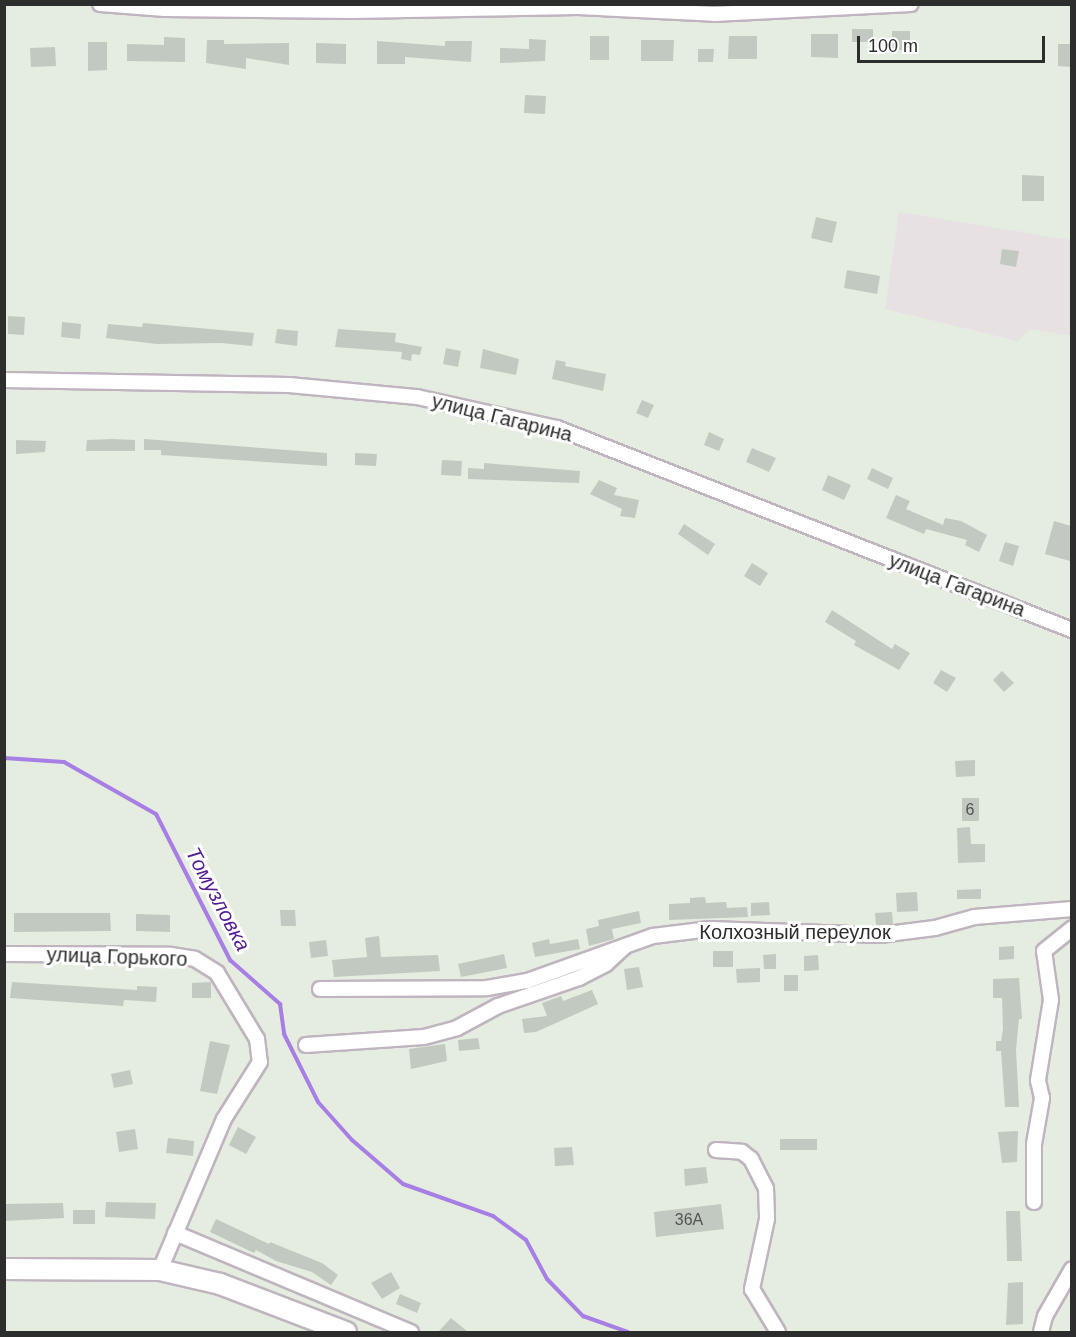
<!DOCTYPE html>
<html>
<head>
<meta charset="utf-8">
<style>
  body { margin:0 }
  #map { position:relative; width:1076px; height:1337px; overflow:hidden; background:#e5ede1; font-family:Helvetica,sans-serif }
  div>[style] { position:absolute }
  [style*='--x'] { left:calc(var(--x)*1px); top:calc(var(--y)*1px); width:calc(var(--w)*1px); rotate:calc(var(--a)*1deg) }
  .industrial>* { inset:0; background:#e7e1e4 }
  .stream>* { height:4px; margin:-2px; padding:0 2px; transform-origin:2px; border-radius:2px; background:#a77fe4 }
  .building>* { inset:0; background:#c2c9c0 }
  .roads { filter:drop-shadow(2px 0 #bfb4bf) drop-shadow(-2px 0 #bfb4bf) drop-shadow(0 2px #bfb4bf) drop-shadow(0 -2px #bfb4bf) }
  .street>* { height:14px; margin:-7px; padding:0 7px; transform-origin:7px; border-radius:7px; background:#fff }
  .secondary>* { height:20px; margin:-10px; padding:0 10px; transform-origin:10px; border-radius:10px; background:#fff }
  span { translate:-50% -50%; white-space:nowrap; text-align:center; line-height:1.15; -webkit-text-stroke:6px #fff; paint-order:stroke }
  .number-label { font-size:16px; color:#525452 }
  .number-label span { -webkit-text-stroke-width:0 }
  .street-label { font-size:20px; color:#2d2d2d }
  .water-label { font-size:21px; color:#541b94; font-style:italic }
  .frame { position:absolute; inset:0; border:6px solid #2d2d2d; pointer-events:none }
  .scale { position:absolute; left:857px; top:36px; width:188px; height:27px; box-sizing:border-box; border:3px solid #2d2d2d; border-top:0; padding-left:8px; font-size:18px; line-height:21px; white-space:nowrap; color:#2d2d2d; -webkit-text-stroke:4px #fff; paint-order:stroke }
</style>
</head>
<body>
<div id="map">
  <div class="industrial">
    <i style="clip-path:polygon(899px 212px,1071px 240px,1071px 336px,1030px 329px,1018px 341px,885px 309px)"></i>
  </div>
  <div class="stream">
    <i style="--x:4;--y:758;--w:60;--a:3.8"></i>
    <i style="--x:64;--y:762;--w:106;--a:29.5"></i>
    <i style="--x:156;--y:814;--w:164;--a:63.1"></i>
    <i style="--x:230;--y:960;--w:67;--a:41.3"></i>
    <i style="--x:280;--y:1004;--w:30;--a:82"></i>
    <i style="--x:284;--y:1034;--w:76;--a:63.4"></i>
    <i style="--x:318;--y:1102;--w:51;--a:48.2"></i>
    <i style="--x:352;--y:1140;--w:67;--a:40.8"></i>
    <i style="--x:403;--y:1184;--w:96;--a:19.6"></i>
    <i style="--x:493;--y:1216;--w:41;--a:36"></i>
    <i style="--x:526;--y:1240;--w:44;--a:61.7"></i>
    <i style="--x:547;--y:1279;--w:52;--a:45.8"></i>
    <i style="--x:583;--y:1316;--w:48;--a:19.6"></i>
  </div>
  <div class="building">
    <i style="clip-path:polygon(852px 29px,873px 29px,873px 42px,852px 42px)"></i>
    <i style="clip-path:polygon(892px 31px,910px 31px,910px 50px,892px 50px)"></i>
    <i style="clip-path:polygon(811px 34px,838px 34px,838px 58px,811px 57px)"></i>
    <i style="clip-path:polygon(590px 36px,609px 36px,609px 60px,590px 60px)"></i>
    <i style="clip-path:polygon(729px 36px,757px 36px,757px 59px,728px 59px)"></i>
    <i style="clip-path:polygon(164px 37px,185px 38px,185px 62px,127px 61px,127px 44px,164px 45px)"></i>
    <i style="clip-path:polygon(529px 39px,546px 40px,545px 61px,500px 63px,500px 48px,529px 49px)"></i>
    <i style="clip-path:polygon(207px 40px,224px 40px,224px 44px,289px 43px,289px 65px,246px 58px,246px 69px,206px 63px)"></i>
    <i style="clip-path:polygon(641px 40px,674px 40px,673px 61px,641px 61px)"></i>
    <i style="clip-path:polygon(377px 41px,445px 46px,445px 41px,472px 41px,471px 62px,405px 57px,405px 64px,377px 64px)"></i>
    <i style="clip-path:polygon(88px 42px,107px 42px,107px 70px,88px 71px)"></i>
    <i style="clip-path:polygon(316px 43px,346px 44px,346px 64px,316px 63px)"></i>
    <i style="clip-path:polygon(1058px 44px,1071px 44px,1071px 67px,1058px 66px)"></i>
    <i style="clip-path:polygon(55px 47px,56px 66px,31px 67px,30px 48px)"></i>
    <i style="clip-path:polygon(698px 49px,714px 49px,713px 62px,698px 62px)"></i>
    <i style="clip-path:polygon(525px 95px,546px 96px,545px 114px,524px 113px)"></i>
    <i style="clip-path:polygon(1022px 175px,1044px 176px,1044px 201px,1022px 201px)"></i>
    <i style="clip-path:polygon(816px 217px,837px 222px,832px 243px,811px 238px)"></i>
    <i style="clip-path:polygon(1002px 249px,1019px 251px,1016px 267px,1000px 264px)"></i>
    <i style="clip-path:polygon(847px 270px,880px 276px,877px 294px,844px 288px)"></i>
    <i style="clip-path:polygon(8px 316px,25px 317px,24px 335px,8px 334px)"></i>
    <i style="clip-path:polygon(62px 322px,81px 324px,80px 339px,61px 337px)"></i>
    <i style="clip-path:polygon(143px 323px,254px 333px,252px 346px,221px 343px,157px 344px,106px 338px,108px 324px,142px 327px)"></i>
    <i style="clip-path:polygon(277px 329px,298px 331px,297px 346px,275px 343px)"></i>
    <i style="clip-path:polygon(338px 329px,396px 333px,395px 342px,422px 347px,420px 355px,412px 354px,411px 361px,401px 359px,402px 352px,335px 347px)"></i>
    <i style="clip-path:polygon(446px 348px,461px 351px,458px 367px,443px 364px)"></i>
    <i style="clip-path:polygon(483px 349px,519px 359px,516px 375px,480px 368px)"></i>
    <i style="clip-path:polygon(556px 360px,566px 362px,565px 366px,606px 374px,603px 391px,552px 379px)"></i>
    <i style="clip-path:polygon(642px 400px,654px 405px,648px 418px,636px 413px)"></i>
    <i style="clip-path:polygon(709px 432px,724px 439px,719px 451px,704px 445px)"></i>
    <i style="clip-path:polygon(112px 439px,135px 440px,135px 451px,86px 451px,87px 440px)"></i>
    <i style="clip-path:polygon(144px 439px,327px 453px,327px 466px,161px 455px,161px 450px,144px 450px)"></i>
    <i style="clip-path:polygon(16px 440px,46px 441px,45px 452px,16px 454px)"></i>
    <i style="clip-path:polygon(752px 448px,776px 458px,769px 472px,746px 462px)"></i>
    <i style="clip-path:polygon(355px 453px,377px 454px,376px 466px,355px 465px)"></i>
    <i style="clip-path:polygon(442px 460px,462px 461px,461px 476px,441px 475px)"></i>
    <i style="clip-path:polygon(484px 463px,580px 471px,579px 483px,468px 479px,468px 468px,484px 469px)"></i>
    <i style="clip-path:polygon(872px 468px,893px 478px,888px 489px,867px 479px)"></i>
    <i style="clip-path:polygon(828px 475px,851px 485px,844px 500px,822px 490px)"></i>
    <i style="clip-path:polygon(599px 480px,617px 488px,614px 495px,639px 500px,635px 518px,620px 516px,622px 509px,590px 494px)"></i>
    <i style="clip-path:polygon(896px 495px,910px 501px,906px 509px,943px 525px,945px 518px,961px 521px,987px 535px,979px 552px,965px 545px,967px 540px,926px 529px,924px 534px,886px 518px)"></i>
    <i style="clip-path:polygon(1054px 521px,1071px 526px,1070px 561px,1045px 554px)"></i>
    <i style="clip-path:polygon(684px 524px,715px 544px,708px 555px,678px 534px)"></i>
    <i style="clip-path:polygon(1005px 542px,1019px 546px,1013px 566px,999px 561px)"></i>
    <i style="clip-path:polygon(752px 563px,768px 573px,760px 586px,744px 576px)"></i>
    <i style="clip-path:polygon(832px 610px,892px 649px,895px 644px,910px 653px,899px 670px,854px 645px,856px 641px,825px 622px)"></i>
    <i style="clip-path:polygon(941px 670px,956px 678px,947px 692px,933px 683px)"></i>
    <i style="clip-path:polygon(1002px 671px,1014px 683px,1004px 692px,993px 680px)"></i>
    <i style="clip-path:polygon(975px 760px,975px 776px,956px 777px,955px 761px)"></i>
    <i style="clip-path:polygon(962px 798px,979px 798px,979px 821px,962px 821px)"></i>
    <i style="clip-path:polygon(970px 827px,971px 844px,985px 844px,985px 862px,958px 863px,957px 828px)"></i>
    <i style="clip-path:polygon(981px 889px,981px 899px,957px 899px,957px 890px)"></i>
    <i style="clip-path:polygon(917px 892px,918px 911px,897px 912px,896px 893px)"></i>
    <i style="clip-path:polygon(705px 897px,706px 903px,726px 902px,727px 908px,747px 907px,748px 917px,669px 920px,669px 904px,690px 903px,690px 898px)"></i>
    <i style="clip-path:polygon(769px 902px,770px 915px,751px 916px,751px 903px)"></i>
    <i style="clip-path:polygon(280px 910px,295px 910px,296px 926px,281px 926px)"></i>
    <i style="clip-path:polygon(639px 911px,641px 923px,612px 929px,614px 939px,589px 946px,586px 929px,599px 926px,598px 920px)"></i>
    <i style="clip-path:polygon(892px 912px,893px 924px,876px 926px,875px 913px)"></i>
    <i style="clip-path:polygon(14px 913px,110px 913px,111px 931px,14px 932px)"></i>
    <i style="clip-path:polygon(136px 914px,170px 915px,170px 932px,136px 931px)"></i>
    <i style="clip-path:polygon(379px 936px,381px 957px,438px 955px,440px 971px,334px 977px,332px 960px,367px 957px,365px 938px)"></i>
    <i style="clip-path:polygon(549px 939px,550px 944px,578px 939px,580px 949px,535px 957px,532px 943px)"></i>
    <i style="clip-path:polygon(326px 940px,328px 956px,311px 958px,309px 942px)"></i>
    <i style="clip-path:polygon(1014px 946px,1014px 959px,999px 960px,999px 947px)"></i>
    <i style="clip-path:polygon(713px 951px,733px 951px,733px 967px,713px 967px)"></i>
    <i style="clip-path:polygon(504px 954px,507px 968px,461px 977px,458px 964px)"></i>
    <i style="clip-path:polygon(776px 954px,776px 969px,764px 969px,763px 955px)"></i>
    <i style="clip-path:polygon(818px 955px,819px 970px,804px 971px,804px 956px)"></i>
    <i style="clip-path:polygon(639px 967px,643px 987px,627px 990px,624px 969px)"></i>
    <i style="clip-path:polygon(760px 968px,760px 982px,737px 983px,736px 969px)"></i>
    <i style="clip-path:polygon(784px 975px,798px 975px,798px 991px,784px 991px)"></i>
    <i style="clip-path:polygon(1019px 978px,1022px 1019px,1019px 1019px,1016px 1050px,1019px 1107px,1005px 1107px,1001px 1051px,996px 1051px,996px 1041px,1001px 1041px,1003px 1029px,1002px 998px,993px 998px,993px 979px)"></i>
    <i style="clip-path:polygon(12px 982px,137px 990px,137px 986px,157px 987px,156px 1002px,124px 1000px,123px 1006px,10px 998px)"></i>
    <i style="clip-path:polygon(211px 982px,211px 998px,192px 998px,192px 983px)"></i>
    <i style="clip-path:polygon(592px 990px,598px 1004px,536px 1032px,524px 1033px,522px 1019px,547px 1016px,542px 1003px,561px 996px,563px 1001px)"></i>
    <i style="clip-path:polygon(478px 1038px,480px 1049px,459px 1051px,458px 1040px)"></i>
    <i style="clip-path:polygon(210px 1041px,230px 1045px,217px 1094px,200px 1091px)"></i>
    <i style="clip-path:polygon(445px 1044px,447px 1061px,411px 1069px,409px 1049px)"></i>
    <i style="clip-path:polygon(130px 1070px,133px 1084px,114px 1088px,111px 1074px)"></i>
    <i style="clip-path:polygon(238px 1127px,256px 1137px,246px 1154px,229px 1145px)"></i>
    <i style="clip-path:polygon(135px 1129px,138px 1149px,119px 1152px,116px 1132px)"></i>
    <i style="clip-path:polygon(1018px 1131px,1017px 1162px,1002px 1163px,998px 1132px)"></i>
    <i style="clip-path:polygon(168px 1138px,194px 1141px,193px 1156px,166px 1153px)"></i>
    <i style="clip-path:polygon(780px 1139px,817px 1139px,817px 1150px,780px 1150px)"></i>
    <i style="clip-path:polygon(572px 1147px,574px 1165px,555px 1166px,554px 1148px)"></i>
    <i style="clip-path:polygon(706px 1167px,708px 1183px,685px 1186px,684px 1169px)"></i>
    <i style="clip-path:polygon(106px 1202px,156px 1203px,155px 1219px,105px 1217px)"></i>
    <i style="clip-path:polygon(63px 1203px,64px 1218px,4px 1221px,4px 1204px)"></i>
    <i style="clip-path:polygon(721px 1204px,724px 1229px,656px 1237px,654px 1212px)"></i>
    <i style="clip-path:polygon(73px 1210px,95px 1210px,95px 1224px,73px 1224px)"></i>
    <i style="clip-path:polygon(1006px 1211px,1020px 1211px,1022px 1261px,1007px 1261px)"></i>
    <i style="clip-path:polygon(216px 1219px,269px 1244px,270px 1242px,322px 1263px,338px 1275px,331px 1285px,312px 1272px,276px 1261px,256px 1250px,254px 1253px,210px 1232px)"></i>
    <i style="clip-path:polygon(391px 1272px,400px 1288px,382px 1299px,371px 1283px)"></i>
    <i style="clip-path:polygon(1023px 1282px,1023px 1324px,1006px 1325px,1008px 1283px)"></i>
    <i style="clip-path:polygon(400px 1294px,421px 1303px,417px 1313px,396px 1304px)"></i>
    <i style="clip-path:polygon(451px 1318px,468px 1332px,438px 1332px)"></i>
  </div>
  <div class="roads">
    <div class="street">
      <i style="--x:100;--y:4;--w:65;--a:4.4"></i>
      <i style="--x:165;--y:9;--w:187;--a:0.6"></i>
      <i style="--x:352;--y:11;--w:226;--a:-1"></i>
      <i style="--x:578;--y:7;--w:136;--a:2.9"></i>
      <i style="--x:714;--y:14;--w:197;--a:-2.9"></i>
      <i style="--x:4;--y:380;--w:285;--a:1"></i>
      <i style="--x:289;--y:385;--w:129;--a:5.4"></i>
      <i style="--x:417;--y:397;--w:143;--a:12.5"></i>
      <i style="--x:557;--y:428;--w:553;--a:21.42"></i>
      <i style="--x:4;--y:954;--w:167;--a:0.3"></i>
      <i style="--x:171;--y:955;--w:24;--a:9"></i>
      <i style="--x:195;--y:959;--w:26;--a:32"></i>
      <i style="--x:217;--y:973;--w:77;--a:58.8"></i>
      <i style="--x:257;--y:1039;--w:23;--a:83"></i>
      <i style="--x:260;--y:1062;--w:67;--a:122.3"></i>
      <i style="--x:224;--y:1119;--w:164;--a:113"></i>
      <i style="--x:320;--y:989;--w:167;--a:-0.3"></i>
      <i style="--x:487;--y:988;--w:41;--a:-9.9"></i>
      <i style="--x:527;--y:981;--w:134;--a:-19.7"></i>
      <i style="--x:653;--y:936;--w:57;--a:-7"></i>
      <i style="--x:710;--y:929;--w:170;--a:2"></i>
      <i style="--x:880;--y:935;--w:55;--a:-7.3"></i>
      <i style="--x:935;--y:928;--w:41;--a:-15.4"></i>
      <i style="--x:975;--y:917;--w:97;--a:-4.7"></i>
      <i style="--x:306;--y:1045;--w:118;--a:-3.9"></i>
      <i style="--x:424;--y:1037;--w:34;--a:-15"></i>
      <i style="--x:457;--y:1028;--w:47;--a:-28.2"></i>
      <i style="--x:498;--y:1006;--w:86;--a:-19.1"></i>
      <i style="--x:579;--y:978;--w:30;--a:-27"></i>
      <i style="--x:606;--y:964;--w:26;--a:-43"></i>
      <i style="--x:716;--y:1150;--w:26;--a:4"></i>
      <i style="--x:742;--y:1152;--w:11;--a:38"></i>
      <i style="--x:751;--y:1159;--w:33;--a:63"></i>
      <i style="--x:766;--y:1188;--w:31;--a:88"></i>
      <i style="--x:767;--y:1219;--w:72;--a:102.1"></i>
      <i style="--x:752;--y:1289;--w:50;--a:58.8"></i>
      <i style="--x:1034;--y:1202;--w:58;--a:-90"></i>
      <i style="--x:1034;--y:1144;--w:47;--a:-80.1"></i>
      <i style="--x:1042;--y:1098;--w:18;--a:-103"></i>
      <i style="--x:1038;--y:1080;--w:81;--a:-80.8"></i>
      <i style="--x:1051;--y:1000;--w:49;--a:-98.1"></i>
      <i style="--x:1044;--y:951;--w:36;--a:-39"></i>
      <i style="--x:175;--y:1233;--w:256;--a:22.8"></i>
      <i style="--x:1041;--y:1332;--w:16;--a:-76"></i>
      <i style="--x:1045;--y:1316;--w:54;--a:-60.1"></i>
    </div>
    <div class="secondary">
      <i style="--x:4;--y:1269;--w:156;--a:0.4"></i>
      <i style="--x:160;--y:1270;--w:62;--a:13.1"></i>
      <i style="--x:220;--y:1284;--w:135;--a:20.9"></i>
    </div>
  </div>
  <div class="number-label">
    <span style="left:970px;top:810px">6</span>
    <span style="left:689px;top:1220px">36А</span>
  </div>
  <div class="street-label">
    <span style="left:502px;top:418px;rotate:14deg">улица Гагарина</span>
    <span style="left:957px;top:585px;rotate:21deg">улица Гагарина</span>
    <span style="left:795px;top:932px">Колхозный переулок</span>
    <span style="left:117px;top:957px;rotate:2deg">улица Горького</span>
  </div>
  <div class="water-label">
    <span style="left:218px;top:899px;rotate:62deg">Томузловка</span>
  </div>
  <div class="frame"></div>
  <div class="scale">100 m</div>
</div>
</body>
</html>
